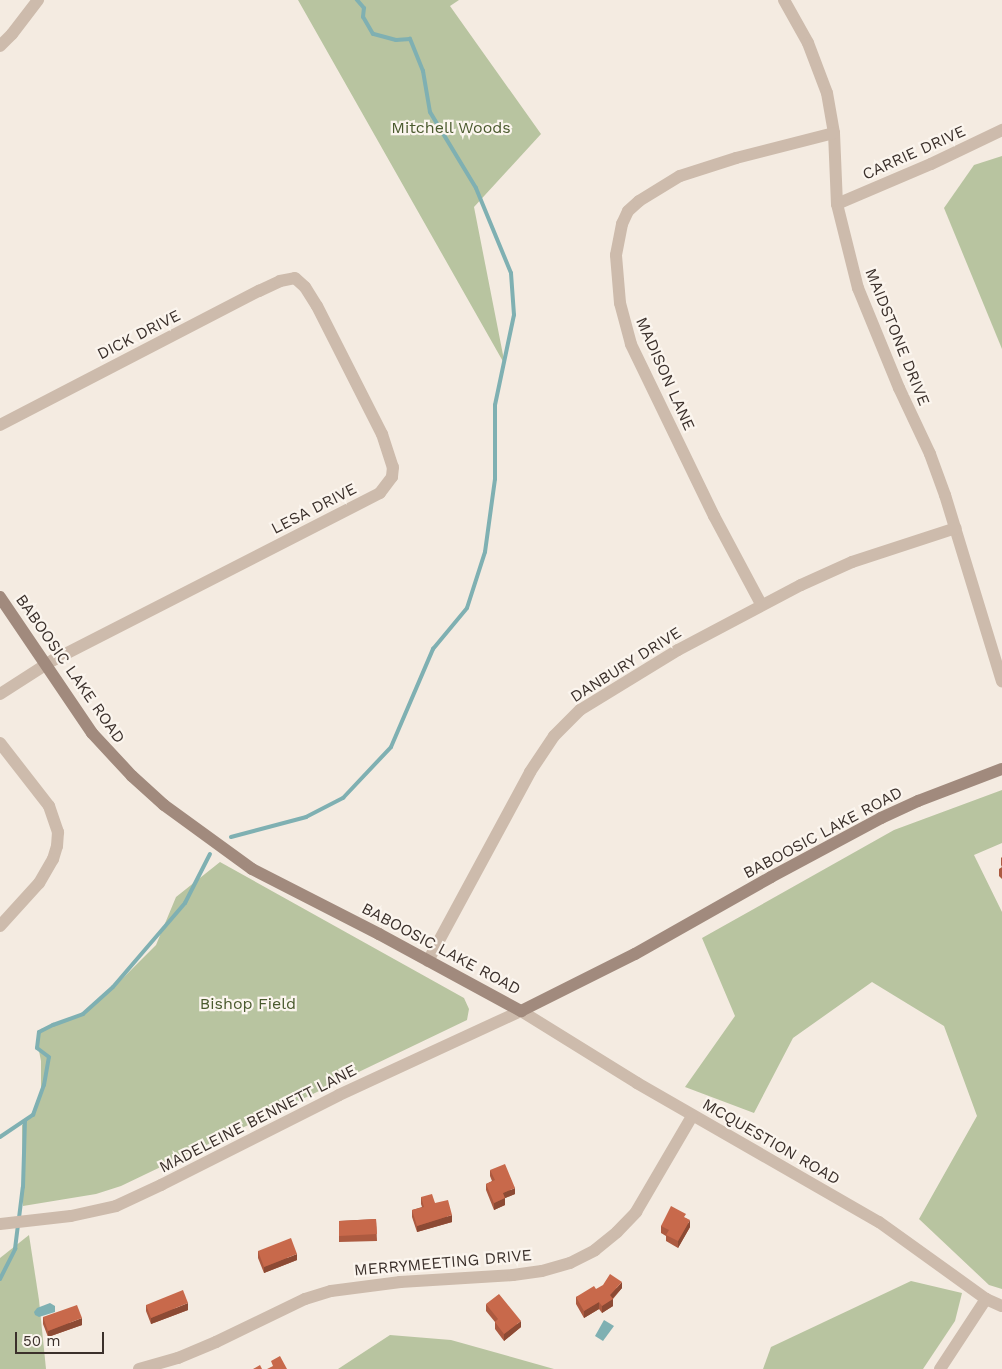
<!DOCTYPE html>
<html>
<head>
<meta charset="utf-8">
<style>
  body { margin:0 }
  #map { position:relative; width:1002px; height:1369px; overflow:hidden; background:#f4ebe1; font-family:"Work Sans",sans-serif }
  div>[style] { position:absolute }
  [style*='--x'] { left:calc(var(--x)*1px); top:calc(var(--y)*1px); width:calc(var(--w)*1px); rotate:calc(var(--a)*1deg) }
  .green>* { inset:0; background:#b8c4a0 }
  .water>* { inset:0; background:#7fb0b2 }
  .stream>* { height:4px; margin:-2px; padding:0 2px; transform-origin:2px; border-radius:2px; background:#7fb0b2 }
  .street>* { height:12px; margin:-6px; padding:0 6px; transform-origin:6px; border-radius:6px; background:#cdbbac }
  .secondary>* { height:12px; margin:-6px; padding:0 6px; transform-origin:6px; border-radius:6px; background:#a18a7d }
  .wall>* { inset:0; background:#ac5a40 }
  .shaded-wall>* { inset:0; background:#8c4a34 }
  .building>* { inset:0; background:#c8694b }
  span { translate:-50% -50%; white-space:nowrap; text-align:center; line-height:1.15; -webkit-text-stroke:4.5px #fbf5ee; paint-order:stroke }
  .park-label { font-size:16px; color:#4a5a2e }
  .street-label { font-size:16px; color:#3b302b }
  .scale { position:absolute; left:15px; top:1332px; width:89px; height:22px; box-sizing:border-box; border:2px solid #3b302b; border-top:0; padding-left:6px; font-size:15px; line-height:18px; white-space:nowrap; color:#3b302b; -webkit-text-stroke:4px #fbf5ee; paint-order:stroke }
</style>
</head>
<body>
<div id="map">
  <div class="green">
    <i style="clip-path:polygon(298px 0,459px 0,450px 6px,541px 134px,474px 207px,505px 365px)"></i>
    <i style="clip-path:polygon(1002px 156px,1002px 349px,944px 208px,974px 165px)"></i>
    <i style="clip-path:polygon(1002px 790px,1002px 843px,974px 855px,1002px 912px,1002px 1289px,989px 1285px,919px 1219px,977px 1116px,944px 1026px,872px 982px,793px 1038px,754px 1113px,685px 1087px,735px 1016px,702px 938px,894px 830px)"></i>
    <i style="clip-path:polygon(220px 862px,464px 998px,469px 1009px,467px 1020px,121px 1186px,96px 1194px,23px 1206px,22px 1125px,34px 1113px,41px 1092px,41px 1061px,37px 1041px,41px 1029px,88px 1011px,112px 989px,156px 945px,176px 897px)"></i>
    <i style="clip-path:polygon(29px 1235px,39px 1300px,46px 1369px,0 1369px,0 1258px)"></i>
    <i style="clip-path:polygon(911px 1281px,962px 1293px,955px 1321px,923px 1369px,763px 1369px,771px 1347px)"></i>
    <i style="clip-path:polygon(390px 1335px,451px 1340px,554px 1369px,338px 1369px)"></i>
  </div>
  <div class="water">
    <i style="clip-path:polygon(50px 1303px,55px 1306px,55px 1312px,39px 1317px,35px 1315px,34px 1312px,37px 1308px)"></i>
    <i style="clip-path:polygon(604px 1320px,614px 1326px,603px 1341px,595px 1336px)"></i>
  </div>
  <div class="stream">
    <i style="--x:231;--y:837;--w:78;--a:-14.9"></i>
    <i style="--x:306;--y:817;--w:42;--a:-27.2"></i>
    <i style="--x:343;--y:798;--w:70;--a:-46.7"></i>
    <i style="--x:391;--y:747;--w:107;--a:-66.8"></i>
    <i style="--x:433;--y:649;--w:53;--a:-50.3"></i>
    <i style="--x:467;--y:608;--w:59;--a:-72.2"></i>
    <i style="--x:485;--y:552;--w:74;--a:-82.2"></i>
    <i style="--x:495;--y:479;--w:74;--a:-90"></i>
    <i style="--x:495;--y:405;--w:92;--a:-78.1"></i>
    <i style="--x:514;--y:315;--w:42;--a:-94.1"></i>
    <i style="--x:511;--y:273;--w:92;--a:-112.4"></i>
    <i style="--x:476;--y:188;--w:89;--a:-121.2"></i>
    <i style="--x:430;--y:112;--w:42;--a:-99.7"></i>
    <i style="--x:423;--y:71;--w:35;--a:-112"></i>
    <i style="--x:410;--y:39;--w:14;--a:176"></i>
    <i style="--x:396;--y:40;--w:24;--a:-165"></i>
    <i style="--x:373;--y:34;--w:20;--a:-120"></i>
    <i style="--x:363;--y:17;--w:9;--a:-84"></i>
    <i style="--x:364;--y:8;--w:11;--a:-131"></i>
    <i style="--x:0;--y:1137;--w:40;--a:-34"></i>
    <i style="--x:33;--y:1115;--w:32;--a:-70"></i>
    <i style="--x:44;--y:1085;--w:28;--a:-80"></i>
    <i style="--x:49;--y:1057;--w:15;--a:-143"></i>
    <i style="--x:37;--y:1048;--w:16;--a:-83"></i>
    <i style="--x:39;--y:1032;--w:16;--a:-27"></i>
    <i style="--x:53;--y:1025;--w:32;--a:-20"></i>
    <i style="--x:83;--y:1014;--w:40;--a:-42"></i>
    <i style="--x:113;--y:987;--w:111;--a:-49.4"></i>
    <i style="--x:185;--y:903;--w:55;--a:-63"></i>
    <i style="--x:19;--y:1218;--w:31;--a:-83"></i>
    <i style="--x:23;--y:1187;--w:66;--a:-88.3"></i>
    <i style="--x:0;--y:1279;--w:34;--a:-63"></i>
    <i style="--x:15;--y:1249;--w:24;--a:-83"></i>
  </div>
  <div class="street">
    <i style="--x:784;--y:0;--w:49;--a:60.8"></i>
    <i style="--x:808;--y:43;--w:53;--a:69.2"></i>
    <i style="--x:827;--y:93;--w:41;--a:80.1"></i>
    <i style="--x:834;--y:133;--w:71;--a:87.6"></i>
    <i style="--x:837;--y:204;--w:87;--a:76"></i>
    <i style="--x:858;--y:288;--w:108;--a:67.7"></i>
    <i style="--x:899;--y:388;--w:73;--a:64.8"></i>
    <i style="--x:930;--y:454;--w:44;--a:69.9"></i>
    <i style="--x:945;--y:495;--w:195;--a:73"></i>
    <i style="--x:0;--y:46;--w:17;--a:-45"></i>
    <i style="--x:12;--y:34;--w:43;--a:-52.6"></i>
    <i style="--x:837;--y:204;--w:102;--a:-23.1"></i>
    <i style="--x:931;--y:164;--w:79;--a:-25.6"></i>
    <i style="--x:0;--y:425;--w:292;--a:-27.4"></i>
    <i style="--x:259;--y:291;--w:23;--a:-25"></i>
    <i style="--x:280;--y:281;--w:15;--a:-11"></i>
    <i style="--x:295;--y:278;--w:13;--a:42"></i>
    <i style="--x:305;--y:287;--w:22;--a:58"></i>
    <i style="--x:317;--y:306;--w:144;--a:63.1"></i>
    <i style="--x:382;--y:434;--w:35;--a:72"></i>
    <i style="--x:393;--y:467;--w:10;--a:96"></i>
    <i style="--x:392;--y:477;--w:20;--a:127"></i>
    <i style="--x:380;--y:493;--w:367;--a:152.9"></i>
    <i style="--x:53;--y:660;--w:63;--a:147.3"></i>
    <i style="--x:761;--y:604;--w:100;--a:-118.1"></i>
    <i style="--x:714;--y:516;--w:191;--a:-115.8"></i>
    <i style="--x:631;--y:344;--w:42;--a:-105"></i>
    <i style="--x:620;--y:303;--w:48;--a:-94.8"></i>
    <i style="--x:616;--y:255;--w:32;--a:-79"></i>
    <i style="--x:622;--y:224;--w:14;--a:-65"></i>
    <i style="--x:628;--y:211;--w:15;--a:-42"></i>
    <i style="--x:639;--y:201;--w:48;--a:-31.4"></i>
    <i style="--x:680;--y:176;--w:59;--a:-17.8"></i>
    <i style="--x:736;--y:158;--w:101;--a:-14.3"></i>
    <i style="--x:0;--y:743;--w:80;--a:52.1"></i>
    <i style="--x:49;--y:806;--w:28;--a:71"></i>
    <i style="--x:58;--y:832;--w:14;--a:94"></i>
    <i style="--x:57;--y:846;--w:14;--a:107"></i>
    <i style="--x:53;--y:859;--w:28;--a:120"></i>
    <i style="--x:39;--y:883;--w:58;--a:132.2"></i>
    <i style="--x:428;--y:961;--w:215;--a:-61.6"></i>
    <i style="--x:530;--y:772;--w:43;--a:-56.3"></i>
    <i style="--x:554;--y:736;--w:37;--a:-45"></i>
    <i style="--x:580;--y:710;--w:115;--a:-31.5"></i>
    <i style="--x:678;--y:650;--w:139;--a:-27.9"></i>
    <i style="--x:801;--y:585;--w:56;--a:-24.3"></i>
    <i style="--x:852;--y:562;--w:109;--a:-18.1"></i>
    <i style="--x:0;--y:1224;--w:71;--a:-6.4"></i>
    <i style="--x:71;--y:1216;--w:46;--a:-12.5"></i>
    <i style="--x:116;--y:1206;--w:50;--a:-25"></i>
    <i style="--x:161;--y:1185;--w:199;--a:-26.8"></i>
    <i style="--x:339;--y:1095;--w:200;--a:-24.8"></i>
    <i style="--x:521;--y:1011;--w:137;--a:31.8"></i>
    <i style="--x:637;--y:1083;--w:279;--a:29.9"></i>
    <i style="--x:879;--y:1222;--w:132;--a:35.7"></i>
    <i style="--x:986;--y:1299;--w:17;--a:24"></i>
    <i style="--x:139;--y:1369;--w:41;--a:-15.8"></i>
    <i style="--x:178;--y:1358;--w:41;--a:-22.8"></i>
    <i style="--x:216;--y:1342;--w:99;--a:-25.8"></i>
    <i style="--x:305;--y:1299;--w:27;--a:-17"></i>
    <i style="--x:331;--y:1291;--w:70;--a:-7.4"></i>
    <i style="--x:400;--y:1282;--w:113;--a:-3.5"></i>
    <i style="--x:513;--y:1275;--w:29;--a:-8"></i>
    <i style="--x:542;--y:1271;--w:29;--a:-16"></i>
    <i style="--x:570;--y:1263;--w:28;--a:-27"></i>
    <i style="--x:595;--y:1250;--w:28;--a:-39"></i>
    <i style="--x:617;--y:1232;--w:28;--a:-46"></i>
    <i style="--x:636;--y:1212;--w:111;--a:-59.7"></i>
    <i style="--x:940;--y:1369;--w:84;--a:-56.7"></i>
  </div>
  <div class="secondary">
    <i style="--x:0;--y:597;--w:164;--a:55.9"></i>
    <i style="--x:92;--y:733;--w:59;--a:47.1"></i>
    <i style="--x:132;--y:776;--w:43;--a:42.2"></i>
    <i style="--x:164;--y:805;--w:109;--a:36"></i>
    <i style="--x:252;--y:869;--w:143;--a:27.1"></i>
    <i style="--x:379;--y:934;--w:162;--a:28.5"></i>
    <i style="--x:521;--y:1011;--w:127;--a:-26.6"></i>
    <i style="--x:635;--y:954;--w:156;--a:-29.5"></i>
    <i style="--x:771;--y:877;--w:125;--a:-28.2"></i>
    <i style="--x:881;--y:818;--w:41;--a:-24.7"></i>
    <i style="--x:918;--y:801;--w:90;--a:-20.9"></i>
  </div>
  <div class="wall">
    <i style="clip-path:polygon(1002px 857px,1002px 867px,1001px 865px,1001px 858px)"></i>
    <i style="clip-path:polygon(1002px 867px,1002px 879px,999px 876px,999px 869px)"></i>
    <i style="clip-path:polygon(490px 1170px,515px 1194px,505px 1198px,505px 1205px,494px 1210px,486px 1190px,486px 1184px,492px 1181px,490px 1176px)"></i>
    <i style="clip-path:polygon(421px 1197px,435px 1203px,452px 1222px,417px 1232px,412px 1217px,412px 1210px,422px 1207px,421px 1204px)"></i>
    <i style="clip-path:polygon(686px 1218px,690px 1227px,678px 1248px,666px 1241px,666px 1236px,661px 1233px,661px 1226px)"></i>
    <i style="clip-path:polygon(376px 1219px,377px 1241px,339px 1242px,339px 1221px)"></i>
    <i style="clip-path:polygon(258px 1251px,297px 1260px,264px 1273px,258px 1258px)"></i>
    <i style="clip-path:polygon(622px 1288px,613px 1299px,613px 1306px,602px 1313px,599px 1309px,584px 1318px,576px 1304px,576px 1297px,596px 1289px)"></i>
    <i style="clip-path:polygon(486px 1304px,521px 1327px,504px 1341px,495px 1329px,495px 1322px,486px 1311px)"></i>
    <i style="clip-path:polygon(146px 1305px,188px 1310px,151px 1324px,146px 1311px)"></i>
    <i style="clip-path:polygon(43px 1317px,82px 1325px,48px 1337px,43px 1324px)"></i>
  </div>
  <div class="shaded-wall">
    <i style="clip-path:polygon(515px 1188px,515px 1194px,503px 1199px,503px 1193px)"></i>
    <i style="clip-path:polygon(505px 1198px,505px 1205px,494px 1210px,494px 1203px)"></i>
    <i style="clip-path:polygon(452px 1215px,452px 1222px,417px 1232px,417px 1226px)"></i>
    <i style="clip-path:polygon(690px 1220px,690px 1227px,678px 1248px,678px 1241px)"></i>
    <i style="clip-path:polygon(297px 1254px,297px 1260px,264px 1273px,264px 1267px)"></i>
    <i style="clip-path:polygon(622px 1282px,622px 1288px,611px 1300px,613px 1299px,613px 1306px,602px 1313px,602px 1306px,610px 1295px)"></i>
    <i style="clip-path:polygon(599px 1302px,599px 1309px,584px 1318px,584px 1311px)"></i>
    <i style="clip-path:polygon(188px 1303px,188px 1310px,151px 1324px,151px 1318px)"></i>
    <i style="clip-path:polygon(82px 1318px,82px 1325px,48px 1337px,48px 1331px)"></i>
    <i style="clip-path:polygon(521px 1321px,521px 1327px,504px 1341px,504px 1334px)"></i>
  </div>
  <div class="building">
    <i style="clip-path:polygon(505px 1164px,515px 1188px,503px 1193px,505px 1198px,494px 1203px,486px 1184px,495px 1180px,490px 1170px)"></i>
    <i style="clip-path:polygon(432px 1194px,435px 1203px,448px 1200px,452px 1215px,417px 1226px,412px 1210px,424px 1207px,421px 1197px)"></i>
    <i style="clip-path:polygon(671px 1206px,686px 1214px,684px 1217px,690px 1220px,678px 1241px,666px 1235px,669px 1230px,661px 1226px)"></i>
    <i style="clip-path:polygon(376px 1219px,377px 1234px,339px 1236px,339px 1221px)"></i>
    <i style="clip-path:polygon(291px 1238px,297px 1254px,264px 1267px,258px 1251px)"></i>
    <i style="clip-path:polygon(610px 1274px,622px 1282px,610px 1295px,613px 1299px,602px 1306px,599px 1302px,584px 1311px,576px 1297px,594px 1286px,596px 1289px,603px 1285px)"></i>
    <i style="clip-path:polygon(183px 1290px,188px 1303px,151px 1318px,146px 1305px)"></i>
    <i style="clip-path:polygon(499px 1294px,521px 1321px,504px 1334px,495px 1322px,498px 1319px,486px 1304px)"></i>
    <i style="clip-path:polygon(77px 1305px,82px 1318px,48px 1331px,43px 1317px)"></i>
    <i style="clip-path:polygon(280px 1356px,287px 1369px,267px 1369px,273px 1366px,271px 1361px)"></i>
    <i style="clip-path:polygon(260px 1365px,262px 1369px,253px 1369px)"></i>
  </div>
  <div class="park-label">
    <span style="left:451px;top:128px">Mitchell Woods</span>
    <span style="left:248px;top:1004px">Bishop Field</span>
  </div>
  <div class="street-label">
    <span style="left:914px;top:153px;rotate:-24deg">CARRIE DRIVE</span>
    <span style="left:139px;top:335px;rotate:-27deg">DICK DRIVE</span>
    <span style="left:897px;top:337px;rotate:68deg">MAIDSTONE DRIVE</span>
    <span style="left:665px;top:374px;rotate:66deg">MADISON LANE</span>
    <span style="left:314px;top:509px;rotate:-27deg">LESA DRIVE</span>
    <span style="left:626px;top:665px;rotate:-32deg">DANBURY DRIVE</span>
    <span style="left:70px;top:669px;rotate:55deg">BABOOSIC LAKE ROAD</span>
    <span style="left:823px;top:833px;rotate:-28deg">BABOOSIC LAKE ROAD</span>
    <span style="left:441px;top:949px;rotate:28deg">BABOOSIC LAKE ROAD</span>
    <span style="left:258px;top:1119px;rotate:-27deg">MADELEINE BENNETT LANE</span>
    <span style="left:771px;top:1142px;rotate:30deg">MCQUESTION ROAD</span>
    <span style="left:443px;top:1263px;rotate:-5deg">MERRYMEETING DRIVE</span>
  </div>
  <div class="scale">50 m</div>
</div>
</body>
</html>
